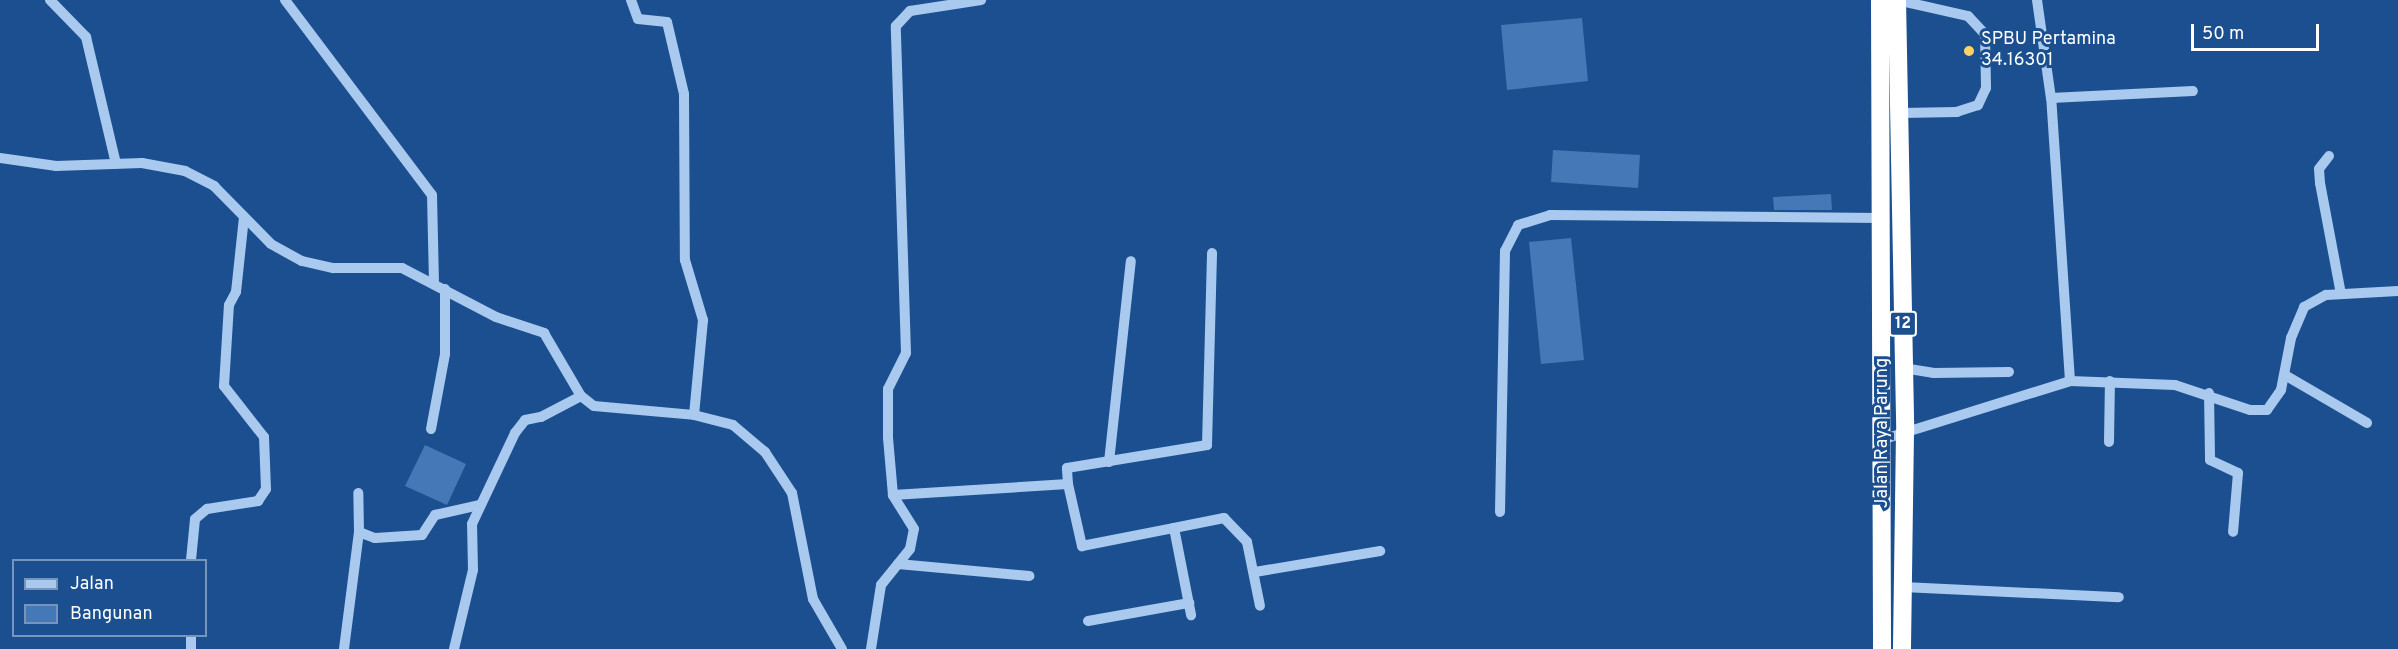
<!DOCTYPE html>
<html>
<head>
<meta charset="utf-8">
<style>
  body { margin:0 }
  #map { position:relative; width:2398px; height:649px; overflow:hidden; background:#1b4f8f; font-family:Overpass,sans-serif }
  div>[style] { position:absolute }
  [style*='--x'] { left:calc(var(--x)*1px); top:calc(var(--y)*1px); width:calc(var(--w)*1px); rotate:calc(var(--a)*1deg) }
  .building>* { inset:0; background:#4478b7 }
  .minor>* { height:10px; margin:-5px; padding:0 5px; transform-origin:5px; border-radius:5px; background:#a9c9ee }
  .highway>* { height:18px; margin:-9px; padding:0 9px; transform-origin:9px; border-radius:9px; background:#fff }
  .dots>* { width:16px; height:16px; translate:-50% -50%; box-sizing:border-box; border:3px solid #1b4f8f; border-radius:50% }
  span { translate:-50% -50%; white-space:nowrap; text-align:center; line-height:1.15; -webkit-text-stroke:6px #1b4f8f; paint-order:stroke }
  .shield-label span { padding:2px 4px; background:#1b4f8f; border:2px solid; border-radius:4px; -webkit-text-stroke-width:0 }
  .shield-label { font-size:16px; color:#fff; font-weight:700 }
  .poi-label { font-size:18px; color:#fff }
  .left { translate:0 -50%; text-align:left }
  .street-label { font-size:18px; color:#fff }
  .legend { position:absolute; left:12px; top:559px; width:195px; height:78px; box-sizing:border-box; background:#1b4f8f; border:2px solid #7695bc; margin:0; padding:8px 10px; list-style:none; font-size:18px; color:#fff }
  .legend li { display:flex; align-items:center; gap:12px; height:30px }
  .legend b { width:30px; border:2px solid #7695bc }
  .scale { position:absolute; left:2191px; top:24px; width:128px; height:27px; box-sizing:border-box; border:3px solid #fff; border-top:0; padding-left:8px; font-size:18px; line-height:21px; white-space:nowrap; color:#fff; -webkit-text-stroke:4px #1b4f8f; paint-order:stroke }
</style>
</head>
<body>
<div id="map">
  <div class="building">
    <i style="clip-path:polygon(1582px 18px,1588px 81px,1507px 90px,1501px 25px)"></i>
    <i style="clip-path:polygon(1553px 150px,1640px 155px,1638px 188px,1551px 182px)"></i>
    <i style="clip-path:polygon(1831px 194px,1832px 210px,1774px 210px,1773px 197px)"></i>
    <i style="clip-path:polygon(1571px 238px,1584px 360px,1541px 364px,1529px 242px)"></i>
    <i style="clip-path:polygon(425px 445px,466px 464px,447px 505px,405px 486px)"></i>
  </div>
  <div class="minor">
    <i style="--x:50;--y:0;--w:52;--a:45.8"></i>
    <i style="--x:86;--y:37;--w:130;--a:76.7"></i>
    <i style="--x:285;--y:0;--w:244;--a:53"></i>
    <i style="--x:432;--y:195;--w:86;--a:88.7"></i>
    <i style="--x:631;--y:0;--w:20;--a:70"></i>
    <i style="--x:638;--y:19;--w:29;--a:6"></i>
    <i style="--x:667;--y:22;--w:74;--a:76.7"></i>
    <i style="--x:684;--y:94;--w:166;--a:89.7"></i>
    <i style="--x:685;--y:260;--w:63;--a:73.3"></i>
    <i style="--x:703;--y:320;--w:95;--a:95.4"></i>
    <i style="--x:1897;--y:0;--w:73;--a:12.7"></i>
    <i style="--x:1968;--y:16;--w:25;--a:47"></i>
    <i style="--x:1985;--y:34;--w:54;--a:88.9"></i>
    <i style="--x:1986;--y:88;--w:19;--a:115"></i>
    <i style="--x:1978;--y:105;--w:22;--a:162"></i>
    <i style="--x:1957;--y:112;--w:55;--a:179"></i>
    <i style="--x:2037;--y:0;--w:99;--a:81.9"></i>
    <i style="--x:2329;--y:156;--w:16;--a:128"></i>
    <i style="--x:2319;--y:169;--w:14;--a:86"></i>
    <i style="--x:2320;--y:183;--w:113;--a:79.3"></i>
    <i style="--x:0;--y:158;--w:57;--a:8.1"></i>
    <i style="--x:56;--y:166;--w:86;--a:-2"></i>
    <i style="--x:142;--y:163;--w:44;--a:10.5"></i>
    <i style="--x:185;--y:171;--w:33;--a:27"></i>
    <i style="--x:214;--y:186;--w:81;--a:45.5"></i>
    <i style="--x:271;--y:244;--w:35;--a:29"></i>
    <i style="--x:302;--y:261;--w:32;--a:13"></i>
    <i style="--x:333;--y:268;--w:69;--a:0"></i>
    <i style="--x:402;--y:268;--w:106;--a:27.5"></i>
    <i style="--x:496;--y:317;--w:51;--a:18.4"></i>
    <i style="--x:544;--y:333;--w:73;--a:59.6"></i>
    <i style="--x:581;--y:396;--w:16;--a:38"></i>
    <i style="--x:594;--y:406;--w:100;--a:5.1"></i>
    <i style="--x:694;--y:415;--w:40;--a:14.4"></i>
    <i style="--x:733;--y:425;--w:42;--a:40.2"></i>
    <i style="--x:765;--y:452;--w:49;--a:56.6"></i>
    <i style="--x:792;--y:493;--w:108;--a:78.8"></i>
    <i style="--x:813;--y:599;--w:58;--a:59.9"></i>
    <i style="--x:1903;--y:368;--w:30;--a:9"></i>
    <i style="--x:1933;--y:373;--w:76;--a:-0.8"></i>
    <i style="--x:2285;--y:375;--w:95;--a:30.3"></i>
    <i style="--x:2070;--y:381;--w:284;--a:-93.8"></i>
    <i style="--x:2051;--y:98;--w:142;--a:-2.8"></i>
    <i style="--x:2209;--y:393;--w:67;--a:89.1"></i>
    <i style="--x:2210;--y:460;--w:31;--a:25"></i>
    <i style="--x:2238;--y:473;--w:59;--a:94.8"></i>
    <i style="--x:431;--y:429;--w:76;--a:-79.4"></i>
    <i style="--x:445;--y:354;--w:65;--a:-90"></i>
    <i style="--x:1881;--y:440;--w:198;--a:-17.3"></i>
    <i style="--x:2070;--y:381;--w:105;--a:2.2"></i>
    <i style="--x:2175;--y:385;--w:79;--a:18.4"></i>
    <i style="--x:2250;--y:410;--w:17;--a:0"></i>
    <i style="--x:2267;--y:410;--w:24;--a:-55"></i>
    <i style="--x:2281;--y:390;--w:53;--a:-79.1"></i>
    <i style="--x:2291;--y:338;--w:34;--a:-67"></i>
    <i style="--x:2304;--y:307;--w:25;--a:-29"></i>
    <i style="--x:2326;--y:295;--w:72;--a:-3.2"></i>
    <i style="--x:2109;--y:442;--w:61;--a:-89.1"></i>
    <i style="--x:1109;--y:462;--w:202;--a:-83.8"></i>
    <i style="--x:1068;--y:484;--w:16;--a:-94"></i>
    <i style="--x:1067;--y:468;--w:142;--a:-9.3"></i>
    <i style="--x:1207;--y:445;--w:192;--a:-88.5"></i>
    <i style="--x:893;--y:495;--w:175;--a:-3.6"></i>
    <i style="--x:1068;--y:484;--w:64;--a:77.3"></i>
    <i style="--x:1082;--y:546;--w:94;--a:-11.1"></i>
    <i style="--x:1174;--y:528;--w:89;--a:78.9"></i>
    <i style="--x:1500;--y:512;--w:261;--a:-88.9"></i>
    <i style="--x:1505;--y:251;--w:29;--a:-63"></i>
    <i style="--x:1518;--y:225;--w:34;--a:-17"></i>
    <i style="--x:1550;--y:215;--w:330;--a:0.5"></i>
    <i style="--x:1174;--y:528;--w:51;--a:-11.3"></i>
    <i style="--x:1224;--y:518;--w:33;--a:46"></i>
    <i style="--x:1247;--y:542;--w:65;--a:78.5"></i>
    <i style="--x:359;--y:532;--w:17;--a:21"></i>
    <i style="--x:375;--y:538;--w:47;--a:-3.7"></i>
    <i style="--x:422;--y:535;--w:24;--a:-57"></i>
    <i style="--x:435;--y:515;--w:45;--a:-12.8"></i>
    <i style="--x:191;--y:560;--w:41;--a:-84.4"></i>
    <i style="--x:195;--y:519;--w:16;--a:-40"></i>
    <i style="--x:207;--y:509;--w:52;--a:-8.9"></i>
    <i style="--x:258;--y:501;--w:14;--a:-56"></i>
    <i style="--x:266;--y:489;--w:52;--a:-92.2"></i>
    <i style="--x:264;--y:437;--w:65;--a:-128.1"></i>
    <i style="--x:224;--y:386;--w:81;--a:-86.5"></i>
    <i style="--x:229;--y:305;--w:15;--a:-62"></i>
    <i style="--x:236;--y:292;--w:75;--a:-83.9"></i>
    <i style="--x:898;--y:564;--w:132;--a:5.2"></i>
    <i style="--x:1255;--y:572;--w:127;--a:-9.5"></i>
    <i style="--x:1903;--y:587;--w:216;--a:2.7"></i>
    <i style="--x:1088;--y:621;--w:103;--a:-10.1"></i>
    <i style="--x:191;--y:636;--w:13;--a:90"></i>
    <i style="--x:344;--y:649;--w:118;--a:-82.7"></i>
    <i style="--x:359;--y:532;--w:39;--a:-91"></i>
    <i style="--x:454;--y:649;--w:81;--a:-76.5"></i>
    <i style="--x:473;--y:570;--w:46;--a:-91.2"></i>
    <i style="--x:472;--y:524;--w:101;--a:-64.7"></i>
    <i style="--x:515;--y:433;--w:16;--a:-52"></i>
    <i style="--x:525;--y:420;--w:16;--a:-11"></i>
    <i style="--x:541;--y:417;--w:45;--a:-27.7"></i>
    <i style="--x:871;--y:649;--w:65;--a:-81.1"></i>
    <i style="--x:881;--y:585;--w:46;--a:-51.1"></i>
    <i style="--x:910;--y:549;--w:20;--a:-79"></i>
    <i style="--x:914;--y:529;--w:40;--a:-122"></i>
    <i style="--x:893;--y:495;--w:57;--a:-95"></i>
    <i style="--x:888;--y:438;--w:49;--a:-90"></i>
    <i style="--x:888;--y:389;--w:40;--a:-63.4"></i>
    <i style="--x:906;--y:353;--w:327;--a:-91.8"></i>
    <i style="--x:896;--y:26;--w:21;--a:-47"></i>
    <i style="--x:910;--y:11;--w:72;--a:-8.8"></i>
  </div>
  <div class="highway">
    <i style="--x:1880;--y:0;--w:649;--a:89.82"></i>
    <i style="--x:1897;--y:0;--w:432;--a:88.9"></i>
    <i style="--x:1905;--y:432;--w:217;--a:90.8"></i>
  </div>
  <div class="dots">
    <i style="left:1969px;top:51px;background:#ffd166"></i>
  </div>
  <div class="shield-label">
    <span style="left:1903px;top:324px">12</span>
  </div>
  <div class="poi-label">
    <span class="left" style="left:1981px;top:51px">SPBU Pertamina<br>34.16301</span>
  </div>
  <div class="street-label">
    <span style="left:1883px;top:433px;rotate:-90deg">Jalan Raya Parung</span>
  </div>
  <ul class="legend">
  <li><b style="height:8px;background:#a9c9ee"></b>Jalan</li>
  <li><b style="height:16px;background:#4478b7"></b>Bangunan</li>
  </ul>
  <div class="scale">50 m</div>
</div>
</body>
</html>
